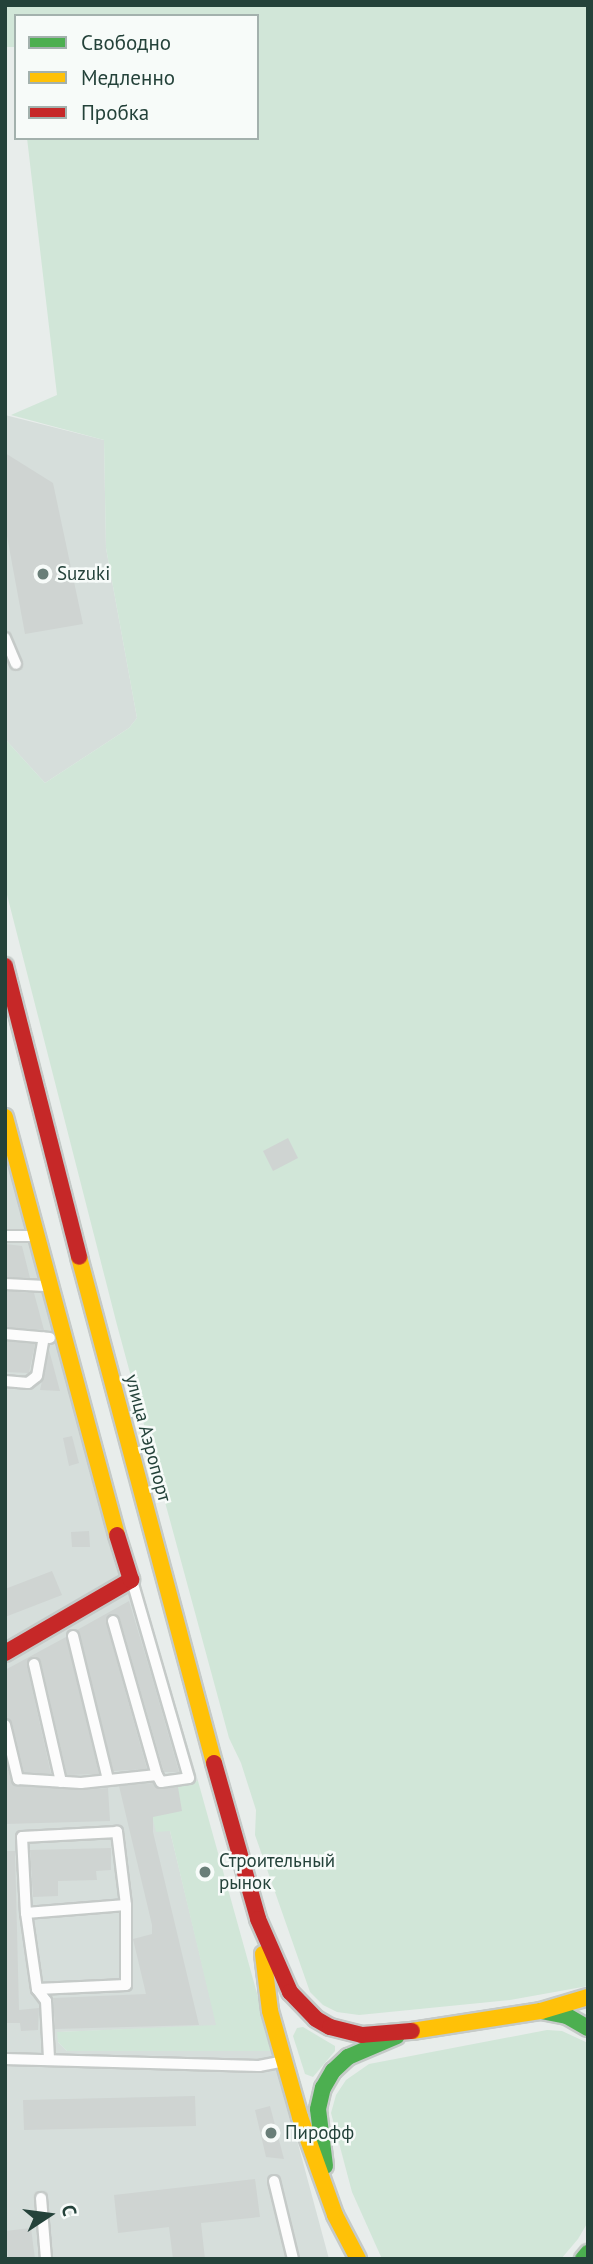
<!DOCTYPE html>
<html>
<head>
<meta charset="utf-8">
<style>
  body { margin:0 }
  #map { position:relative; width:593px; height:2264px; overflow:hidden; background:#e8edeb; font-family:"PT Sans",sans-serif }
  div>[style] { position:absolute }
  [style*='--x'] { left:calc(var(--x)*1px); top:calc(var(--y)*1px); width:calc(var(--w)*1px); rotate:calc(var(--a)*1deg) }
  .built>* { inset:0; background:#d6dedb }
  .green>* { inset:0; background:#d1e6d8 }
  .building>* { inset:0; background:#cfd4d2 }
  .roads { filter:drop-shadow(2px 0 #c5cac8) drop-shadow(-2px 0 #c5cac8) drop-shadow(0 2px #c5cac8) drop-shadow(0 -2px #c5cac8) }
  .lane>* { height:10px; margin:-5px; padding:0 5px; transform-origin:5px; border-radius:5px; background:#fcfcfc }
  .fast>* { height:16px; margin:-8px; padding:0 8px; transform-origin:8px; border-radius:8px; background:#4caf50 }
  .slow>* { height:16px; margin:-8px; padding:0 8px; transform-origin:8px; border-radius:8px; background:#ffc107 }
  .jam>* { height:16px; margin:-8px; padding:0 8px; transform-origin:8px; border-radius:8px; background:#c62828 }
  .dots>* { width:19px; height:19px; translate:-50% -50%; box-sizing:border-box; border:4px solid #f7fbf9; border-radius:50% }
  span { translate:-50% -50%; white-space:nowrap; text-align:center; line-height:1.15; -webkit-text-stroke:5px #f7fbf9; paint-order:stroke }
  .poi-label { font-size:19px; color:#24423a }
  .left { translate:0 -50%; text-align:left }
  .street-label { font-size:19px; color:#24423a }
  .frame { position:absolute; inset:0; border:7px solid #24423a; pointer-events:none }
  .legend { position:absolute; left:14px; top:14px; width:245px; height:126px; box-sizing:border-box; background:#f7fbf9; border:2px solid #a3b1ad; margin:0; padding:9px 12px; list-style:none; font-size:21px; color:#24423a }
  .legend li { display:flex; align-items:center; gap:14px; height:35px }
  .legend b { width:35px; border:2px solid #a3b1ad }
  .north { position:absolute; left:14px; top:2180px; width:70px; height:70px; -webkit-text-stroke:5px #f7fbf9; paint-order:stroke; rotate:77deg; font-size:19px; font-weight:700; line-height:28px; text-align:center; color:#24423a }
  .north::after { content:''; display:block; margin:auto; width:24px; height:32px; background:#24423a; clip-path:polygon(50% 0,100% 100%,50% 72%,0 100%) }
</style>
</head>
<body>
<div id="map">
  <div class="built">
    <i style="clip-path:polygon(5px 415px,104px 440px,106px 548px,137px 718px,129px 728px,45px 783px,5px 739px)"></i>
    <i style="clip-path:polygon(5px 1130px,198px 1781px,153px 1785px,170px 1831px,217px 2026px,58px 2032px,58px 2042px,67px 2051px,273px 2051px,329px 2259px,5px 2259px)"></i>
  </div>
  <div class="green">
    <i style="clip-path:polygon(5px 5px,588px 5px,588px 1986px,510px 2000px,359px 2015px,337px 2012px,323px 2005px,310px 1992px,255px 1835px,256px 1810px,241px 1763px,229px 1738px,117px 1325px,5px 887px,5px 739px,45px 783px,129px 728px,137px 718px,106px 548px,104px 440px,11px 415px,57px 395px,27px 138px,257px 138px,257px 16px,16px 16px,16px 47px,5px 47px)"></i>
    <i style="clip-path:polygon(198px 1781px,273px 2051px,67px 2051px,58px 2042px,57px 2032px,216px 2025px,170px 1831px,156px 1832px,153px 1820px,152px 1785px)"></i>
    <i style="clip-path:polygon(303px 2027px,335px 2046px,335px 2051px,313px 2077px,305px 2074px,293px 2036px,297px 2028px)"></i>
    <i style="clip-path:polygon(547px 2030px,562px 2031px,588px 2043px,588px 2222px,578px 2239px,561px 2259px,382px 2259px,352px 2192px,331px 2113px,336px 2095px,346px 2080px,369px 2064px)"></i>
  </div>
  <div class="building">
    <i style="clip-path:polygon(5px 453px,53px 483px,83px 624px,25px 634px,5px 525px)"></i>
    <i style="clip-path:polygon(288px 1138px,298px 1158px,273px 1171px,263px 1151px)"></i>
    <i style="clip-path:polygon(5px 1244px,22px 1246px,30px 1278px,5px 1277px)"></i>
    <i style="clip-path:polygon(5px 1291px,34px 1293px,44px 1330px,5px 1327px)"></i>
    <i style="clip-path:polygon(5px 1341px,35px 1344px,29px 1373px,5px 1372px)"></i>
    <i style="clip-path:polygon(49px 1350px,60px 1391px,40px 1390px)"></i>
    <i style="clip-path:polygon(72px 1436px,79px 1463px,69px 1466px,63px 1438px)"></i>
    <i style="clip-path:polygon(89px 1531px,90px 1547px,72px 1547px,71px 1532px)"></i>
    <i style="clip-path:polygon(52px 1571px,62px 1595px,5px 1617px,5px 1589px)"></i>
    <i style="clip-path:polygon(129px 1601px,151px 1674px,179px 1772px,164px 1772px,120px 1619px,114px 1614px,107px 1616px,106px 1623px,147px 1769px,113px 1771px,77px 1630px)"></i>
    <i style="clip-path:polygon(66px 1637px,99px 1774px,67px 1775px,41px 1662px,33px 1657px,27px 1666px,51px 1774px,24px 1772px,12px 1723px,5px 1718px,5px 1670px)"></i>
    <i style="clip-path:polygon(5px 1758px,11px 1781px,17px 1786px,81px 1790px,108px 1788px,110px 1821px,5px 1824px)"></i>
    <i style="clip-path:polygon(153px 1783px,158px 1789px,178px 1787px,182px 1811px,153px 1817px,153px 1832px,199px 2025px,55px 2029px,53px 1998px,146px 1994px,133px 1939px,152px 1934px,152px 1925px,119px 1786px)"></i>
    <i style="clip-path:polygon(111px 1848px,111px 1870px,96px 1871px,97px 1880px,58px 1881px,58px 1896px,33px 1897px,30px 1850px)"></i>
    <i style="clip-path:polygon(5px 1851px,15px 1851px,19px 2010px,39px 2008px,38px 2030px,21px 2031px,20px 2023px,5px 2023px)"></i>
    <i style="clip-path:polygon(195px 2096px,196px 2126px,24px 2130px,23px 2100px)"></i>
    <i style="clip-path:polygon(270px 2106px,284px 2159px,266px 2157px,255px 2110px)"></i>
    <i style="clip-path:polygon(255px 2179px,260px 2217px,201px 2223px,205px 2259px,173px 2259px,169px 2227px,118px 2233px,114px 2195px)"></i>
    <i style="clip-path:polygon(31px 2228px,35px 2259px,8px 2259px,5px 2231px)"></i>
  </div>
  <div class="roads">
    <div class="lane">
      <i style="--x:5;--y:638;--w:28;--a:67"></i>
      <i style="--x:5;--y:1236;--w:27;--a:0"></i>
      <i style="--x:5;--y:1284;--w:40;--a:2.9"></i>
      <i style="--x:5;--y:1334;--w:45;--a:5.1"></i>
      <i style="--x:5;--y:1381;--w:23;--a:5"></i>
      <i style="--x:28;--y:1383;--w:11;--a:-38"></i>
      <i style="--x:37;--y:1376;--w:39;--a:-80"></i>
      <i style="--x:113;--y:1621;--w:160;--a:74.1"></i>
      <i style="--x:73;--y:1636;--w:148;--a:76.3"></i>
      <i style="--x:34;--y:1664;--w:121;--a:77.1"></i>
      <i style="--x:5;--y:1725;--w:56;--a:76.5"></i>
      <i style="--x:18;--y:1779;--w:63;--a:3.6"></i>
      <i style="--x:81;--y:1783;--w:76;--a:-6"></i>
      <i style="--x:157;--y:1775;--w:8;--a:60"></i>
      <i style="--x:161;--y:1782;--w:28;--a:-8"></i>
      <i style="--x:189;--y:1778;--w:205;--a:-106.1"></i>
      <i style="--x:26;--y:1913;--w:100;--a:-4.6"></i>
      <i style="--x:37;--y:1989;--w:89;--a:-2.6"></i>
      <i style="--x:126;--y:1985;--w:80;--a:-90"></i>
      <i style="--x:126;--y:1905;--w:74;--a:-97"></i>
      <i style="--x:117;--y:1832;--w:95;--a:177"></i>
      <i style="--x:22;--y:1837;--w:76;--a:87"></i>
      <i style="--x:26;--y:1913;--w:77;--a:81.8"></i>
      <i style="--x:37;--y:1989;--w:15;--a:53"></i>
      <i style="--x:46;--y:2001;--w:58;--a:87"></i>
      <i style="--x:5;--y:2059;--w:254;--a:1.6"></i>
      <i style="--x:259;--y:2066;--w:21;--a:-11"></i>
      <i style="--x:274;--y:2181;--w:80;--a:76.3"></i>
      <i style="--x:41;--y:2198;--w:61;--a:85.3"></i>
    </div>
    <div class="fast">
      <i style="--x:541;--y:2011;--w:26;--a:11"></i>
      <i style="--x:567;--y:2016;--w:24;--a:30"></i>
      <i style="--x:325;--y:2166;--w:57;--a:-97"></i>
      <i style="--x:318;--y:2109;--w:22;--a:-77"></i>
      <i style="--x:323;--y:2088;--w:20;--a:-60"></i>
      <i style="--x:333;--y:2071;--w:21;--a:-43"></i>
      <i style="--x:348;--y:2057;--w:53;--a:-23.2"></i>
      <i style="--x:583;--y:2259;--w:8;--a:-50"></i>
    </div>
    <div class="slow">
      <i style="--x:5;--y:1117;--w:433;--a:75"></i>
      <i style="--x:79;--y:1257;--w:524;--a:75.06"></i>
      <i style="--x:263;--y:1954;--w:57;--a:83"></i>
      <i style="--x:270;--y:2011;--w:110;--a:74.2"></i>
      <i style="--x:300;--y:2117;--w:104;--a:70.3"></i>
      <i style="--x:335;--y:2215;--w:50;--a:62.4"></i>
      <i style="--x:412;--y:2031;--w:131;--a:-8.8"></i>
      <i style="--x:541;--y:2011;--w:49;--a:-16.6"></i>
    </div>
    <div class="jam">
      <i style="--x:5;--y:966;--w:300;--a:75.7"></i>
      <i style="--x:5;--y:1653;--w:146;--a:-30.1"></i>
      <i style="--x:131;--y:1580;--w:47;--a:-107.3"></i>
      <i style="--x:214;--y:1763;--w:162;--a:74.2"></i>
      <i style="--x:258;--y:1919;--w:80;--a:66.3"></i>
      <i style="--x:290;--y:1992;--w:37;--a:46"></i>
      <i style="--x:316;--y:2019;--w:16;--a:30"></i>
      <i style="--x:330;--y:2027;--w:33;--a:14"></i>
      <i style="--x:362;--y:2035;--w:50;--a:-4.6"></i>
    </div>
  </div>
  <div class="dots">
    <i style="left:43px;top:574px;background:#697e78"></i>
    <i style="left:205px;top:1872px;background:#697e78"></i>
    <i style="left:271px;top:2133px;background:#697e78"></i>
  </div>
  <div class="poi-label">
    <span class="left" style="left:57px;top:574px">Suzuki</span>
    <span class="left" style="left:219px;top:1872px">Строительный<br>рынок</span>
    <span class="left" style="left:285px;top:2133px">Пирофф</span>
  </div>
  <div class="street-label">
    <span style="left:148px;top:1438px;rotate:75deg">улица Аэропорт</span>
  </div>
  <div class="frame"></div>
  <ul class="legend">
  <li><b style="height:9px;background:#4caf50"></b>Свободно</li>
  <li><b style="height:9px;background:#ffc107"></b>Медленно</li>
  <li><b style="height:9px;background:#c62828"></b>Пробка</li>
  </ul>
  <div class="north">С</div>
</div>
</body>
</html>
